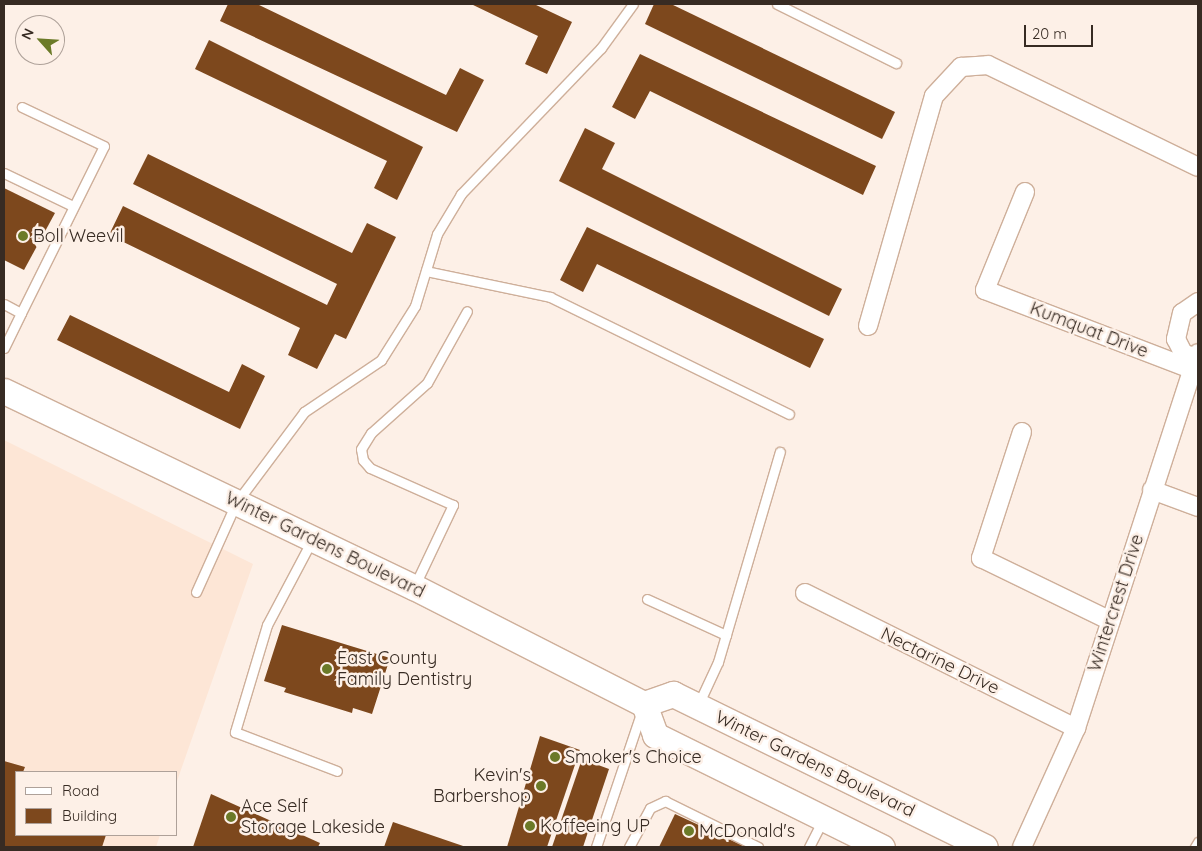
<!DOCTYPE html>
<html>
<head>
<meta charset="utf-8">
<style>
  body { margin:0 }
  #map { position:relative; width:1202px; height:851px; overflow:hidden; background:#fdf0e7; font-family:Quicksand,sans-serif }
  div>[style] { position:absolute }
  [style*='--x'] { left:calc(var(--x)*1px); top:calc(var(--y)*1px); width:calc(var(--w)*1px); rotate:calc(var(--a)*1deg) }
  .built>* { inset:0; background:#fde6d6 }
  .building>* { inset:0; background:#7d481d }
  .roads { filter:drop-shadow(1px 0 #ceaf9a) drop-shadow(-1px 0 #ceaf9a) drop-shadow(0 1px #ceaf9a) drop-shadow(0 -1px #ceaf9a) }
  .lane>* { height:9px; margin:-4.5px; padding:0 4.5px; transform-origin:4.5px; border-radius:4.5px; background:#fff }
  .street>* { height:18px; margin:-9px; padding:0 9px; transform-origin:9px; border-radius:9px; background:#fff }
  .secondary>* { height:25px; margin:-12.5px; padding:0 12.5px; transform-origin:12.5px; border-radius:12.5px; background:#fff }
  .dots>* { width:14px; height:14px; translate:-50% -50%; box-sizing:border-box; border:2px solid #fdf0e7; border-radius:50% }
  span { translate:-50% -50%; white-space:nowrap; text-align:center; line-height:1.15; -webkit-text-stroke:5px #fdf0e7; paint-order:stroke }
  .poi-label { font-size:18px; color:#372b23 }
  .left { translate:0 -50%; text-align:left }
  .right { translate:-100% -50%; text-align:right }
  .street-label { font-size:18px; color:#372b23 }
  .frame { position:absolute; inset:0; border:5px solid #372b23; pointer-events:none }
  .legend { position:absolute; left:15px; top:771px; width:162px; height:65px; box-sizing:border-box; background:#fdf0e7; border:1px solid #aea199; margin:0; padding:6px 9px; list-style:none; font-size:15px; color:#372b23 }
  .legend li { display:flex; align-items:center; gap:10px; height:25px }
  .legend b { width:25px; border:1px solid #aea199 }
  .north { position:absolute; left:15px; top:15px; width:50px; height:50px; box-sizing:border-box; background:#fdf0e7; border:1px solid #aea199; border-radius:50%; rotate:296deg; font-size:14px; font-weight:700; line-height:20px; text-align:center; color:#372b23 }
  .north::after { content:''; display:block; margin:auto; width:18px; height:22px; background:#6b7a28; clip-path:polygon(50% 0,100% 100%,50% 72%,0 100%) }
  .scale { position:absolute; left:1024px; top:25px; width:69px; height:22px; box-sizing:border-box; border:2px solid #372b23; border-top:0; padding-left:6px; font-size:15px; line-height:18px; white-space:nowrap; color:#372b23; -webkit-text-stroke:4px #fdf0e7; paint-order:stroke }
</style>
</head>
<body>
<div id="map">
  <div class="built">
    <i style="clip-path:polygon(4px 440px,253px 564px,176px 784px,176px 772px,16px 772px,16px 835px,160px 835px,156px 847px,4px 847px)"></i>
  </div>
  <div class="building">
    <i style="clip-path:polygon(228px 4px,257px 4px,446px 95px,460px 68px,484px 80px,457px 132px,220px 21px)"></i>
    <i style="clip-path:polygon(471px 4px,534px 4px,572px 22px,547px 74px,525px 64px,538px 36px)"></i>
    <i style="clip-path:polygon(654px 4px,671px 4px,895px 112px,882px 139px,645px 24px)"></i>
    <i style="clip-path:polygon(209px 40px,423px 147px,397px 200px,374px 188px,387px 161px,195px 69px)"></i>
    <i style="clip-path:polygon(640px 54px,876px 166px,863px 195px,650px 91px,635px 119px,612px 107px)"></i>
    <i style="clip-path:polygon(585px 128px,615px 143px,602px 169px,842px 289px,829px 316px,559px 181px)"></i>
    <i style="clip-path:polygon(148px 154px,352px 253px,367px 223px,396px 237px,346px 339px,335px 334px,317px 369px,288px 355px,300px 328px,109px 235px,123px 206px,327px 305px,337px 284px,133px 184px)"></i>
    <i style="clip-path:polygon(4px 188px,55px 213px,24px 270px,4px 260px)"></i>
    <i style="clip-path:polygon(587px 227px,824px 339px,810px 368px,597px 264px,583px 292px,560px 280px)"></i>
    <i style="clip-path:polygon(70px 315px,229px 392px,242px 364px,265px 376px,240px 429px,57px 340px)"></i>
    <i style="clip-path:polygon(282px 625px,390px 658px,372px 714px,353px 708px,352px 713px,284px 692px,286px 688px,264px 681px)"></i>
    <i style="clip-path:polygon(540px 736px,580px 750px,547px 847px,507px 847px)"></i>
    <i style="clip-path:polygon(582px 759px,609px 769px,583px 847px,552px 847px)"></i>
    <i style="clip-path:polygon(4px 761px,25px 767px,23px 772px,16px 772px,16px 835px,106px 835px,102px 847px,4px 847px)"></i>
    <i style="clip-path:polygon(211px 794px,320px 843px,318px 847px,193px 847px)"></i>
    <i style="clip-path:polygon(675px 814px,746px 847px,659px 847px)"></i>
    <i style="clip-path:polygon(393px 822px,466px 847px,384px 847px)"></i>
  </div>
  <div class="roads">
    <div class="lane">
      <i style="--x:777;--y:4;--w:133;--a:26.4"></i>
      <i style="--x:4;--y:173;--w:76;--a:25.6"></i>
      <i style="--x:426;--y:271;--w:127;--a:11.8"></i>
      <i style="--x:550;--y:297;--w:266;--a:26.1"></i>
      <i style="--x:4;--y:304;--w:19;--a:28"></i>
      <i style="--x:21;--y:313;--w:186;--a:-63.6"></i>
      <i style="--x:104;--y:146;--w:91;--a:-154.6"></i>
      <i style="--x:4;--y:348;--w:39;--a:-64"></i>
      <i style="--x:312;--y:540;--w:96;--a:117.9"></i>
      <i style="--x:267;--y:625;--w:112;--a:106.7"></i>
      <i style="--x:235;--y:732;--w:109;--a:20.9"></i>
      <i style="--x:414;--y:587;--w:91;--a:-64.6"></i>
      <i style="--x:453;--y:505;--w:91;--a:-156"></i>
      <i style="--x:370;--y:468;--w:11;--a:-131"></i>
      <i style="--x:363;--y:460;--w:11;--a:-100"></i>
      <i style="--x:361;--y:449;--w:19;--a:-58"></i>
      <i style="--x:371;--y:433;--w:75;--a:-41.8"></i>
      <i style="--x:427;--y:383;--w:82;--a:-60.9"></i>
      <i style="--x:196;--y:592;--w:98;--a:-65.8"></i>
      <i style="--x:236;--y:503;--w:114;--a:-53.2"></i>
      <i style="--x:304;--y:412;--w:93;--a:-34"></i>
      <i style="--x:381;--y:360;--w:64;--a:-57.8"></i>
      <i style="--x:415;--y:306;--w:75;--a:-73"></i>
      <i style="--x:437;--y:234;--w:47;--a:-59"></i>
      <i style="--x:461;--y:194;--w:202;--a:-46.2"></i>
      <i style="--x:601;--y:48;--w:54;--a:-54"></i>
      <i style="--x:647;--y:599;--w:87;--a:24.5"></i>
      <i style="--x:698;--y:705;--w:47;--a:-65.1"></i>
      <i style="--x:718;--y:662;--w:219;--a:-73.6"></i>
      <i style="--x:596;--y:847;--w:141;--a:-71.4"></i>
      <i style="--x:629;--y:847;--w:44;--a:-61.7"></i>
      <i style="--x:650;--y:808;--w:17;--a:-25"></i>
      <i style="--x:665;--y:801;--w:104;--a:26.3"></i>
      <i style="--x:809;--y:847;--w:31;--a:-63"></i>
      <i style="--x:1195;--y:847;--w:6;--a:-59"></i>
    </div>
    <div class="street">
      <i style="--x:1025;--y:192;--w:106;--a:112.2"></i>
      <i style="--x:985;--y:290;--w:223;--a:21"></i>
      <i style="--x:1198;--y:302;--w:19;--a:145"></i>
      <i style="--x:1182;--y:313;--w:27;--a:103"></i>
      <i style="--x:1176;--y:339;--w:16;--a:63"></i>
      <i style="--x:1183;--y:353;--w:16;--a:22"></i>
      <i style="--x:868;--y:326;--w:239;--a:-74"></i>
      <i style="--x:934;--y:96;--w:40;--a:-47"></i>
      <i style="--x:961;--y:67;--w:27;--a:-4"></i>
      <i style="--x:988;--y:65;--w:233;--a:25.9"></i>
      <i style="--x:1022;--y:432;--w:133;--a:108"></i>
      <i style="--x:981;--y:558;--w:144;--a:25.9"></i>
      <i style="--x:1152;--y:490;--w:49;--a:20.3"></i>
      <i style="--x:805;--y:593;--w:303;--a:26.5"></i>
      <i style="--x:1022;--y:847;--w:131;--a:-65.6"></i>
      <i style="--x:1076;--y:728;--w:394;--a:-72"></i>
    </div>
    <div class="secondary">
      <i style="--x:4;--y:391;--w:454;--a:25.6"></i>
      <i style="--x:414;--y:587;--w:258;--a:27"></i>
      <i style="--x:644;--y:704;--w:33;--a:70"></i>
      <i style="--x:655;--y:735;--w:253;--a:26.3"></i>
      <i style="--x:644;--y:704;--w:31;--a:-19"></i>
      <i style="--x:673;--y:694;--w:347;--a:26.1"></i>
    </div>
  </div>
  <div class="dots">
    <i style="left:23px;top:236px;background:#6b7a28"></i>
    <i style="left:327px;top:669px;background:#6b7a28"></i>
    <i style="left:555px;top:757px;background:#6b7a28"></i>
    <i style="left:541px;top:786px;background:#6b7a28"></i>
    <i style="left:231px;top:817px;background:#6b7a28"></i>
    <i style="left:530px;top:826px;background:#6b7a28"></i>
    <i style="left:689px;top:831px;background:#6b7a28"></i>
  </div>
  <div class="poi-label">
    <span class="left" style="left:33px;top:236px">Boll Weevil</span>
    <span class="left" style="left:337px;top:669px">East County<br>Family Dentistry</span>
    <span class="left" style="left:565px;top:757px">Smoker's Choice</span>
    <span class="right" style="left:531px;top:786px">Kevin's<br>Barbershop</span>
    <span class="left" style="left:241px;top:817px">Ace Self<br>Storage Lakeside</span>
    <span class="left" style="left:540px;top:826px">Koffeeing UP</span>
    <span class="left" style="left:699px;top:831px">McDonald's</span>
  </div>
  <div class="street-label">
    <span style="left:1089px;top:330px;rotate:21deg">Kumquat Drive</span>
    <span style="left:325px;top:545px;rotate:26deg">Winter Gardens Boulevard</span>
    <span style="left:1116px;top:603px;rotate:-72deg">Wintercrest Drive</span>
    <span style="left:940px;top:661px;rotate:26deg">Nectarine Drive</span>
    <span style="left:815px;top:764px;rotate:26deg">Winter Gardens Boulevard</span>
  </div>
  <div class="frame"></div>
  <ul class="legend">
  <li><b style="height:6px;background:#fff"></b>Road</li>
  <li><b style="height:14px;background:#7d481d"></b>Building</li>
  </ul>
  <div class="north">N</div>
  <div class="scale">20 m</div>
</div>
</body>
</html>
